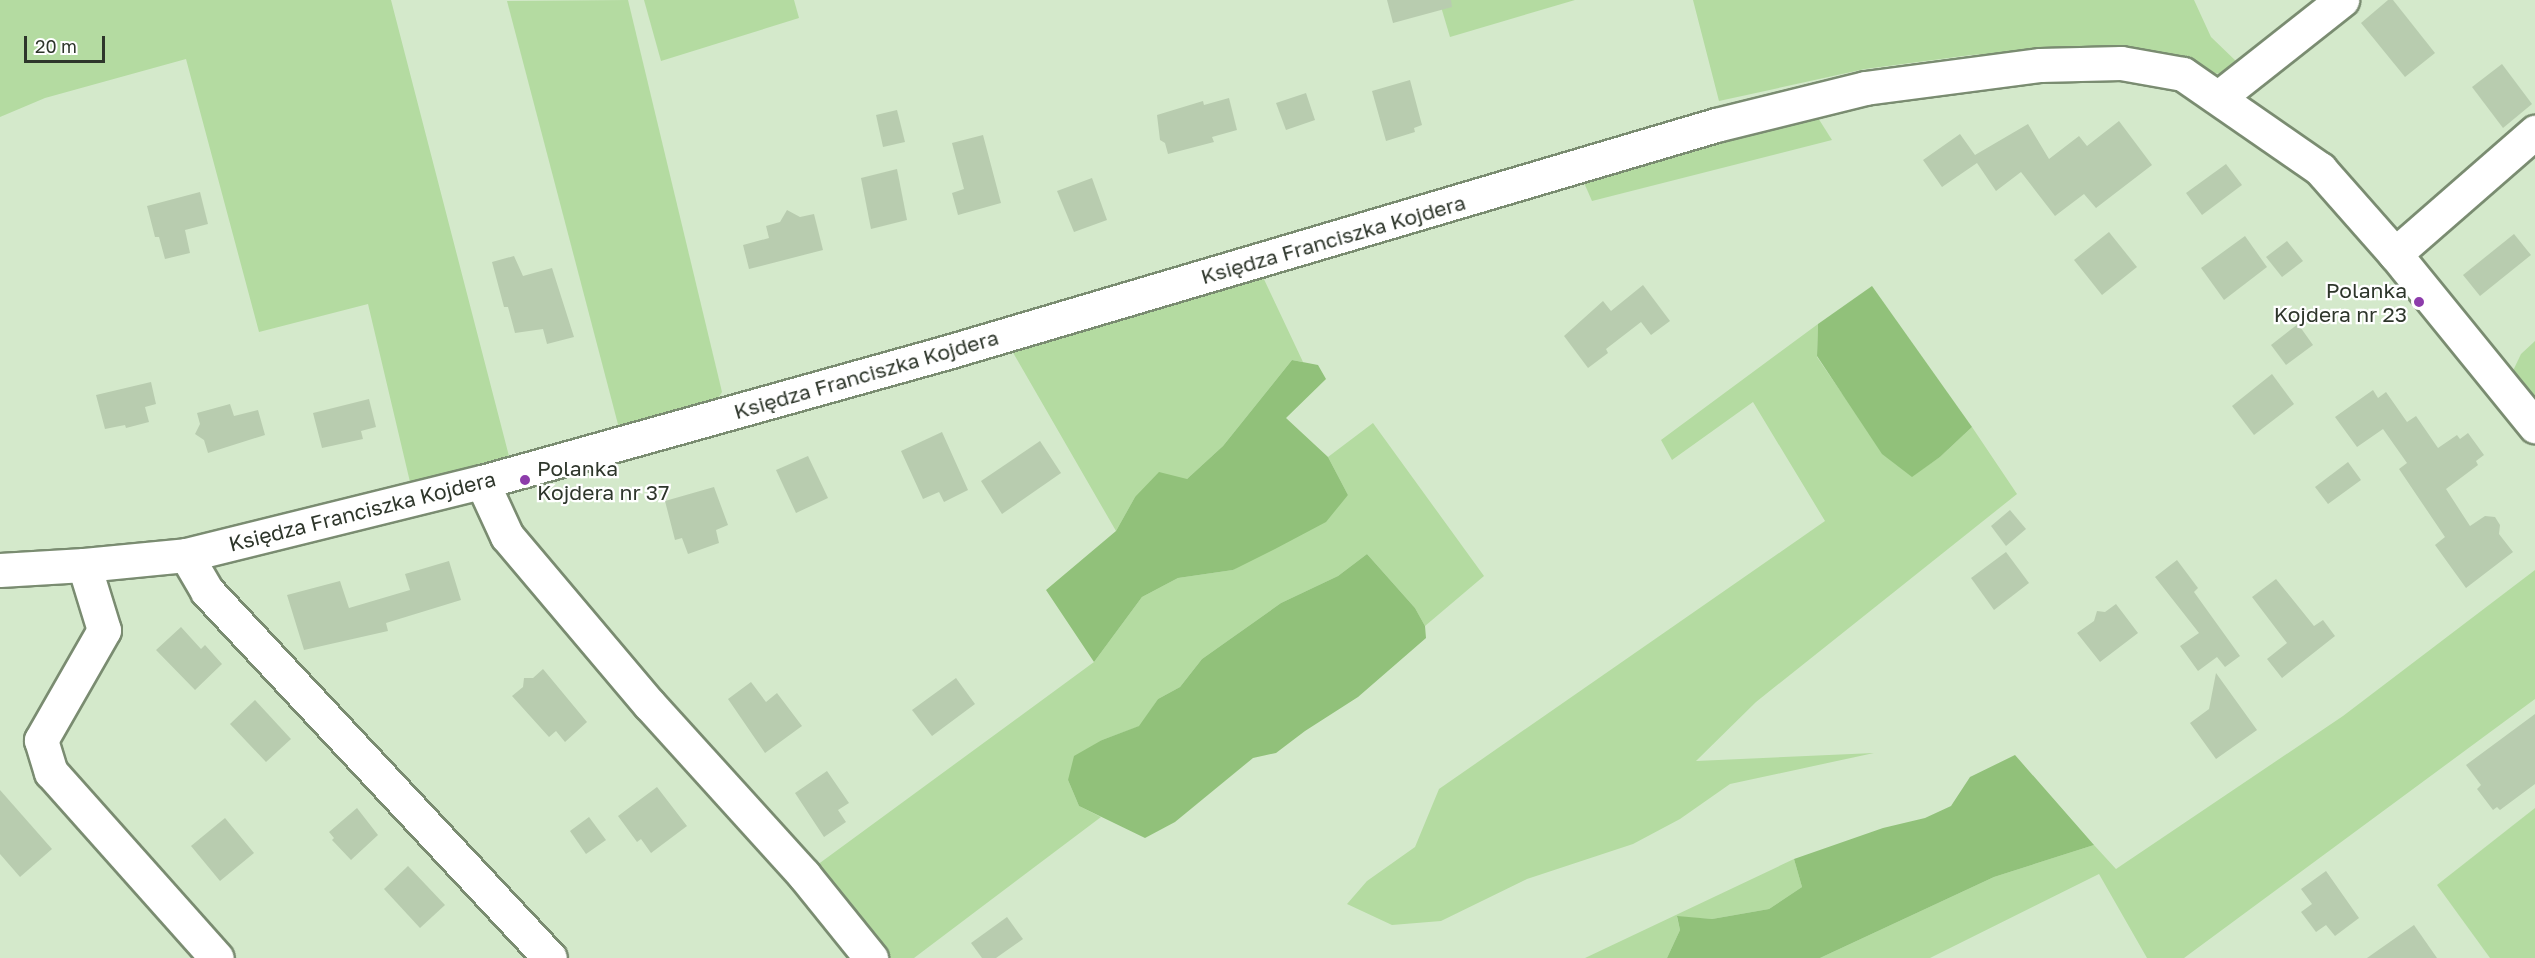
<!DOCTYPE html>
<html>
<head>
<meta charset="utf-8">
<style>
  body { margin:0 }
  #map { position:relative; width:2535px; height:958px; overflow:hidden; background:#d4e9cb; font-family:"Golos Text",sans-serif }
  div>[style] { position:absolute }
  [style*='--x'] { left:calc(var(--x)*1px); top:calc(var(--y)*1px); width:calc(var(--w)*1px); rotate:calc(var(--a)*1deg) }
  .green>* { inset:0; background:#b4dba1 }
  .forest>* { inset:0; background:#91c17a }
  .building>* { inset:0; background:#b8ccaf }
  .roads { filter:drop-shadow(2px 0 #7a8c71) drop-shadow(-2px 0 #7a8c71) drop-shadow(0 2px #7a8c71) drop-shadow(0 -2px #7a8c71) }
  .minor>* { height:33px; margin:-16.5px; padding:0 16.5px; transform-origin:16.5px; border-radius:16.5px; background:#fff }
  .dots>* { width:16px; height:16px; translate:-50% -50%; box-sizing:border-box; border:3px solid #fff; border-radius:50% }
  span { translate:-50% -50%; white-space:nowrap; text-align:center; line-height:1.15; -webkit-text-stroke:4.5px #fff; paint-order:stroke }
  .street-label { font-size:21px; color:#2e362b }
  .poi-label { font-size:21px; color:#2e362b }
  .right { translate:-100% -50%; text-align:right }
  .left { translate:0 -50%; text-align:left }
  .scale { position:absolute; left:24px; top:36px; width:81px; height:27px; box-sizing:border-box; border:3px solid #2e362b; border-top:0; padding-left:8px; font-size:18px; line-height:21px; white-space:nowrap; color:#2e362b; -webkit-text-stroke:4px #fff; paint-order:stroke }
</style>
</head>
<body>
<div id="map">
  <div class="green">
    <i style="clip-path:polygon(0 0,391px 0,510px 460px,410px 482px,368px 304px,259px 332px,186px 59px,45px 98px,0 117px)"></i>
    <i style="clip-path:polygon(628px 0,722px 392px,714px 405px,620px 432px,507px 1px)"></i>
    <i style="clip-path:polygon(644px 0,794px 0,799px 18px,661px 61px)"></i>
    <i style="clip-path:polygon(1439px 0,1575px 0,1450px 37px)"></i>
    <i style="clip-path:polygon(1693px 0,2194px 0,2211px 37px,2238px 63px,2223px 74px,2211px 73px,2111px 46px,1971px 55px,1865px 69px,1719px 101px)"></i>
    <i style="clip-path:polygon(1813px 110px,1832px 140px,1592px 201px,1581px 176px)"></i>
    <i style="clip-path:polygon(1261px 273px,1303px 362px,1292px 360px,1223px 446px,1187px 479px,1135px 497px,1116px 531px,1008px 344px)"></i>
    <i style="clip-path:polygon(1818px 324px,1817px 357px,1841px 392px,1912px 476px,1940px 457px,1972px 427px,2017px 494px,1756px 702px,1696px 761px,1874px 753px,1730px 784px,1680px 819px,1633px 844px,1527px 879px,1441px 921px,1392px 925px,1347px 904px,1367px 881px,1415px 847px,1439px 789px,1825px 521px,1753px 402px,1672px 460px,1661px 440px)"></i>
    <i style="clip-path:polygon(2535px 341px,2535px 408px,2510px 377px,2521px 354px)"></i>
    <i style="clip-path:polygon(1373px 423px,1484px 576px,1425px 626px,1415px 608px,1367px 554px,1338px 576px,1281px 603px,1202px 659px,1180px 687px,1158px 699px,1140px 726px,1102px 740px,1068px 780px,1079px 806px,1101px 817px,914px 958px,886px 958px,813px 868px,1094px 662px,1142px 597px,1178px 578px,1233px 570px,1348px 495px,1328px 457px)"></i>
    <i style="clip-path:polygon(2535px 570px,2535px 699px,2184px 958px,2147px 958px,2099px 874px,1930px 958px,1820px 958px,1994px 877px,2094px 845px,2116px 869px,2343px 716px)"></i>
    <i style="clip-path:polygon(2535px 808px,2535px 958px,2490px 958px,2437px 885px)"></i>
    <i style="clip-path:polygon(1794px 859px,1802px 887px,1769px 909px,1712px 919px,1677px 917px,1680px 930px,1667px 958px,1585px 958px)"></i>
  </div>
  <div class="forest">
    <i style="clip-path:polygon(1872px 286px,1972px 427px,1940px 457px,1912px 477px,1882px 454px,1817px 356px,1818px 324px)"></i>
    <i style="clip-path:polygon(1292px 360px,1318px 365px,1326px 379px,1286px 418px,1328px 457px,1348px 495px,1326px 522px,1275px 549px,1233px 570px,1178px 578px,1142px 597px,1094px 662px,1046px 590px,1116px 531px,1135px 497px,1159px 472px,1187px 479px,1223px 446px)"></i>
    <i style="clip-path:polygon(1367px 554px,1415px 608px,1425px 626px,1426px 638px,1358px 697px,1305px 731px,1276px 753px,1253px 758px,1175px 822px,1145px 838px,1079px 806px,1068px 780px,1074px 756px,1102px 740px,1139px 726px,1158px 699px,1180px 687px,1202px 659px,1281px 603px,1338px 576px)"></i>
    <i style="clip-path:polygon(2015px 755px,2094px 845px,1994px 877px,1820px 958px,1667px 958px,1680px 930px,1677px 916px,1712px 919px,1769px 909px,1802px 887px,1794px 859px,1883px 828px,1925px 818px,1951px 806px,1970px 777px)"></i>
  </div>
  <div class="building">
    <i style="clip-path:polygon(1387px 0,1451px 0,1452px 7px,1393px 23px)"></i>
    <i style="clip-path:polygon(2388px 0,2393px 0,2435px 53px,2405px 77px,2361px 23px)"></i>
    <i style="clip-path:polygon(2502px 64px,2532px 104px,2503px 128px,2472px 87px)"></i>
    <i style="clip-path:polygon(1410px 80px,1422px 125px,1414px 128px,1415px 132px,1386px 141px,1372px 91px)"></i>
    <i style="clip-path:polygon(1306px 93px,1315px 120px,1286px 130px,1276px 103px)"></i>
    <i style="clip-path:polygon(1229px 98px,1237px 130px,1212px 137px,1214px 142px,1168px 154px,1165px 143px,1160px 140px,1157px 115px,1203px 101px,1204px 105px)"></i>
    <i style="clip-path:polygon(897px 110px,905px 142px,883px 147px,876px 115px)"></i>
    <i style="clip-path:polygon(2119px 121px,2152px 165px,2096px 208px,2084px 194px,2055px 216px,2021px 172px,1996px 191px,1977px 163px,1942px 187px,1923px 160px,1960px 134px,1975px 155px,2028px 124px,2049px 159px,2079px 136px,2087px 146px)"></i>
    <i style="clip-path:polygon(983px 135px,1001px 203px,958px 215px,952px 193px,964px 189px,952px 143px)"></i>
    <i style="clip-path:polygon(2226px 164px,2242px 185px,2202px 215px,2186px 193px)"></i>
    <i style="clip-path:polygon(897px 169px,907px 220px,871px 229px,861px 178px)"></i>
    <i style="clip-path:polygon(1092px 178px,1107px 220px,1074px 232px,1057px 191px)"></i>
    <i style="clip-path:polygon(200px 192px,208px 224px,185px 230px,190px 253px,165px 259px,159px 237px,155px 237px,147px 206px)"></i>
    <i style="clip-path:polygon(787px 210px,800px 217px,814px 214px,823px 250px,749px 269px,743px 245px,769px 238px,766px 226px,780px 222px)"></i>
    <i style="clip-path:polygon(2109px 232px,2137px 267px,2102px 295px,2074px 260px)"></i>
    <i style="clip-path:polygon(2514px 234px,2531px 255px,2480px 296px,2463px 275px)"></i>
    <i style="clip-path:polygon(2245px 236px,2267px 267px,2224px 300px,2201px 268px)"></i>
    <i style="clip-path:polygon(2287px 241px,2303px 261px,2282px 277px,2266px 257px)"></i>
    <i style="clip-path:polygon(514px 256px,523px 276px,552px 268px,574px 337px,547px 344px,543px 329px,515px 333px,508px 307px,504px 307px,492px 262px)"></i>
    <i style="clip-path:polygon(1643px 285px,1670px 321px,1651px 335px,1641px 322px,1606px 349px,1608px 353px,1588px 368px,1564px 336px,1603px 301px,1611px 311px)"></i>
    <i style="clip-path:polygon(2298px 324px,2313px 345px,2286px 365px,2271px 345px)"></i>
    <i style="clip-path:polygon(2272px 374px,2294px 404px,2254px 435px,2232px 406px)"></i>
    <i style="clip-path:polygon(151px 382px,156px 404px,145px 407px,149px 422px,126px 428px,125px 425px,105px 429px,96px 395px)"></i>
    <i style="clip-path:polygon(2373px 390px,2378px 398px,2386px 392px,2407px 422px,2416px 416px,2438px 448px,2457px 435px,2460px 439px,2468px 433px,2484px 455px,2476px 461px,2478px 465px,2446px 489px,2470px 526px,2485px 516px,2495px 517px,2500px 525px,2499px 534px,2513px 552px,2466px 588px,2435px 545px,2445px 537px,2399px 469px,2407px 463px,2383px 429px,2357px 447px,2335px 417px)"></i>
    <i style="clip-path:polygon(369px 399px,376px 427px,361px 431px,363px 439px,322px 448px,313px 413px)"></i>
    <i style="clip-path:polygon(230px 404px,234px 416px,258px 410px,265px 435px,208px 453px,204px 440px,195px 434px,200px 424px,197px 413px)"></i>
    <i style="clip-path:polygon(942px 432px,968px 490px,944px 502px,939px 492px,923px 499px,901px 451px)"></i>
    <i style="clip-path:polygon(1040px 441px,1061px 473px,1002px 514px,981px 481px)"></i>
    <i style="clip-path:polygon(808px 456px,828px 498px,796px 513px,776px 470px)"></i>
    <i style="clip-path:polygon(2348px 462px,2361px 480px,2328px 504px,2315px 487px)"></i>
    <i style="clip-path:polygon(714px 487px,728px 525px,716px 530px,719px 543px,688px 554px,682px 538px,675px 540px,665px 501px)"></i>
    <i style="clip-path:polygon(2010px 510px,2026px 529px,2006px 546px,1991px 526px)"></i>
    <i style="clip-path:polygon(2006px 552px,2029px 583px,1994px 610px,1971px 578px)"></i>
    <i style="clip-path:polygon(2177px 560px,2198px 588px,2194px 592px,2240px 656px,2225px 667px,2217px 657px,2198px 671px,2180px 646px,2199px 633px,2155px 577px)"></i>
    <i style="clip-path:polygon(449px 561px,461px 600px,386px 623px,388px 631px,304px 650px,287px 595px,340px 581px,349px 608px,410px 590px,405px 574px)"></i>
    <i style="clip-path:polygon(2276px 579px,2314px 626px,2323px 620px,2335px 636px,2282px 678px,2267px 659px,2287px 643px,2252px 597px)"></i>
    <i style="clip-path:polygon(2116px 604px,2138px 633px,2100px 662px,2077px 633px,2094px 621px,2097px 611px,2105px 612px)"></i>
    <i style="clip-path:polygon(181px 627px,201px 649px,205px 645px,222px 664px,195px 690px,156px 650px)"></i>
    <i style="clip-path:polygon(543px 669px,587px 722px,565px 742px,556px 731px,549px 737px,512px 696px,523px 687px,524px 678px,533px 678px)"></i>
    <i style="clip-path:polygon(2216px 673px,2257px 730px,2216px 759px,2190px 723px,2209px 709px)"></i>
    <i style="clip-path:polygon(956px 678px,975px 704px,932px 736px,912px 710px)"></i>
    <i style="clip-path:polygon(751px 682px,766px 702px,777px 693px,802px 726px,765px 753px,728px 699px)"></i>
    <i style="clip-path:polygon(255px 700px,291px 739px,266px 762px,230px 724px)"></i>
    <i style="clip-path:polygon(2535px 714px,2535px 784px,2500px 810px,2497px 807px,2493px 810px,2477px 789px,2481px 785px,2466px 765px)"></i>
    <i style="clip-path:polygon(827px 771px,849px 803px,838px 810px,846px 822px,824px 837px,795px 793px)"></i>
    <i style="clip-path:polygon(657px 787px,687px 826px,651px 853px,641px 839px,637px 842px,618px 816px)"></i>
    <i style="clip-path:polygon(0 790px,52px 849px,20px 877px,0 854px)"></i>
    <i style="clip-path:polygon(357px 808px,378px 835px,351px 860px,332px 840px,334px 838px,329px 832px)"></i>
    <i style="clip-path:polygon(589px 817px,606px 840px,586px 854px,570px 831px)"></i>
    <i style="clip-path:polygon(225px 818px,254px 853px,220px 881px,191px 846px)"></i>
    <i style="clip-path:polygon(408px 866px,445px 905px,420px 928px,384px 889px)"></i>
    <i style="clip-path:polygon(2326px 871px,2359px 918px,2335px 936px,2326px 925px,2316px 932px,2301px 912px,2312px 904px,2301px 889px)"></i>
    <i style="clip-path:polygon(1007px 917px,1023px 939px,996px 958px,982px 958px,971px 943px)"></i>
    <i style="clip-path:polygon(2414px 925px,2437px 958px,2367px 958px)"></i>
  </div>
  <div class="roads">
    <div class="minor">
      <i style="--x:2219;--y:97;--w:157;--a:-38.3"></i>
      <i style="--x:2395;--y:254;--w:186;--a:-41.1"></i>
      <i style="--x:482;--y:482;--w:60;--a:65.2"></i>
      <i style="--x:507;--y:536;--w:221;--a:49.8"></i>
      <i style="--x:650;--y:705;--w:229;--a:47.8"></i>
      <i style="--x:804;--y:875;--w:107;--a:51.1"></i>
      <i style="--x:186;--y:555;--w:42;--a:59.7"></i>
      <i style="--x:207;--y:591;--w:502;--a:46.94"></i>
      <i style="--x:84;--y:565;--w:68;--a:72.9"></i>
      <i style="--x:104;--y:630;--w:127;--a:119.8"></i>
      <i style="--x:41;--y:740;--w:34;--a:73"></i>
      <i style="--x:51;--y:772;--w:249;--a:48.3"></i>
      <i style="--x:0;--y:570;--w:84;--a:-3.4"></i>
      <i style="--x:84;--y:565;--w:102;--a:-5.6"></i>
      <i style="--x:186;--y:555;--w:305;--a:-13.9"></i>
      <i style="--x:482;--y:482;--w:487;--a:-15.6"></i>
      <i style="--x:951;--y:351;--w:798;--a:-16.46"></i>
      <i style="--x:1716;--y:125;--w:154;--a:-13.9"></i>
      <i style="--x:1865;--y:88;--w:177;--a:-7.5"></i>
      <i style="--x:2040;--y:65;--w:81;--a:-1.4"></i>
      <i style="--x:2121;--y:63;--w:63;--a:10.1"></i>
      <i style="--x:2183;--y:74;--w:167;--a:34.7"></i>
      <i style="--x:2320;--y:169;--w:113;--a:48.6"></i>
      <i style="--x:2395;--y:254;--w:222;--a:50.9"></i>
    </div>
  </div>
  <div class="dots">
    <i style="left:2419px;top:302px;background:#8d3cab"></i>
    <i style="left:525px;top:480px;background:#8d3cab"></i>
  </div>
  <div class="street-label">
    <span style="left:1333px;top:239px;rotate:-16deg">Księdza Franciszka Kojdera</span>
    <span style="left:866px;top:374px;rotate:-16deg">Księdza Franciszka Kojdera</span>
    <span style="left:362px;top:511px;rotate:-14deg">Księdza Franciszka Kojdera</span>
  </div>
  <div class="poi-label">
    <span class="right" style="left:2407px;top:302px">Polanka<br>Kojdera nr 23</span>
    <span class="left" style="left:537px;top:480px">Polanka<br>Kojdera nr 37</span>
  </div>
  <div class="scale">20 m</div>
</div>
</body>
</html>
